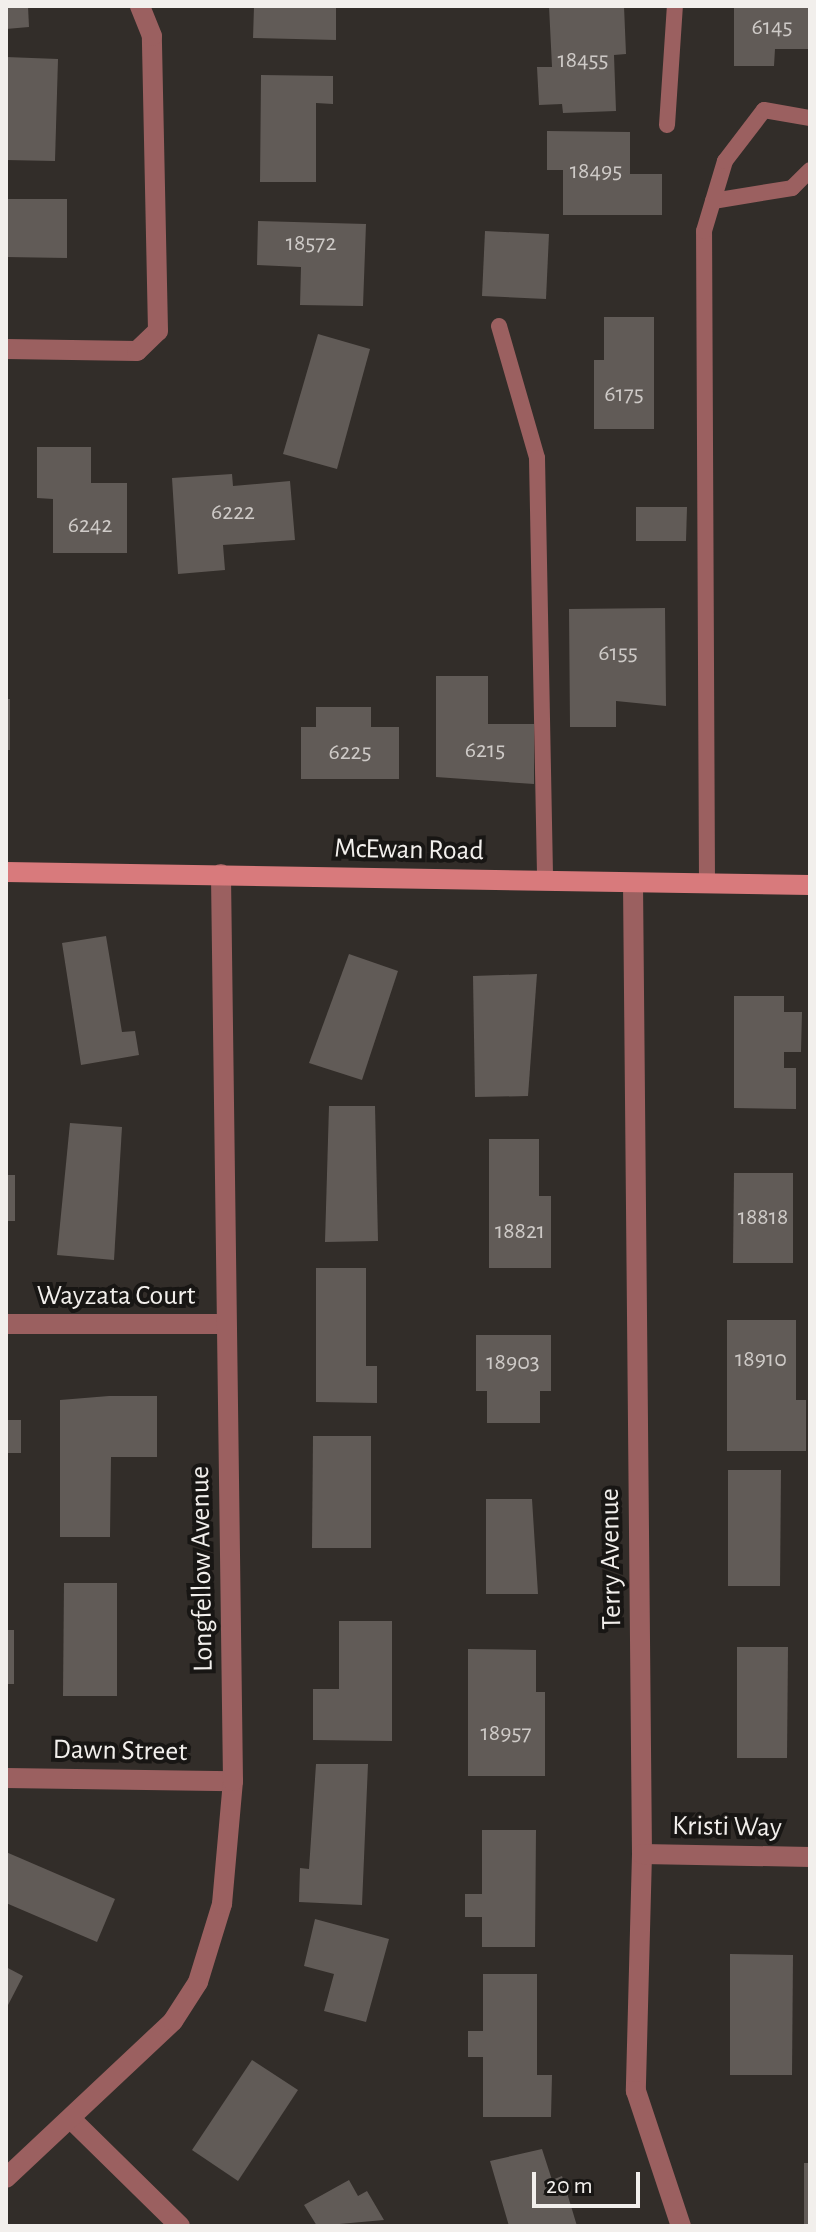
<!DOCTYPE html>
<html>
<head>
<meta charset="utf-8">
<style>
  body { margin:0 }
  #map { position:relative; width:816px; height:2232px; overflow:hidden; background:#322d29; font-family:"Alegreya Sans",sans-serif }
  div>[style] { position:absolute }
  [style*='--x'] { left:calc(var(--x)*1px); top:calc(var(--y)*1px); width:calc(var(--w)*1px); rotate:calc(var(--a)*1deg) }
  .building>* { inset:0; background:#615b57 }
  .lane>* { height:16px; margin:-8px; padding:0 8px; transform-origin:8px; border-radius:8px; background:#9b6060 }
  .street>* { height:20px; margin:-10px; padding:0 10px; transform-origin:10px; border-radius:10px; background:#9b6060 }
  .secondary>* { height:20px; margin:-10px; padding:0 10px; transform-origin:10px; border-radius:10px; background:#d87a7c }
  span { translate:-50% -50%; white-space:nowrap; text-align:center; line-height:1.15; -webkit-text-stroke:8px #181614; paint-order:stroke }
  .number-label { font-size:24px; color:#cecac7 }
  .number-label span { -webkit-text-stroke-width:0 }
  .street-label { font-size:28px; color:#f2efec }
  .frame { position:absolute; inset:0; border:8px solid #f2efec; pointer-events:none }
  .scale { position:absolute; left:532px; top:2172px; width:108px; height:36px; box-sizing:border-box; border:4px solid #f2efec; border-top:0; padding-left:10px; font-size:24px; line-height:28px; white-space:nowrap; color:#f2efec; -webkit-text-stroke:6px #181614; paint-order:stroke }
</style>
</head>
<body>
<div id="map">
  <div class="building">
    <i style="clip-path:polygon(6px 6px,28px 6px,29px 27px,6px 29px)"></i>
    <i style="clip-path:polygon(254px 6px,336px 6px,336px 40px,253px 38px)"></i>
    <i style="clip-path:polygon(549px 6px,624px 6px,626px 54px,614px 55px,616px 111px,563px 113px,562px 104px,539px 105px,537px 67px,552px 67px)"></i>
    <i style="clip-path:polygon(734px 6px,810px 6px,810px 49px,775px 49px,774px 66px,734px 66px)"></i>
    <i style="clip-path:polygon(6px 57px,58px 59px,55px 161px,6px 160px)"></i>
    <i style="clip-path:polygon(261px 75px,333px 76px,333px 104px,316px 103px,316px 182px,260px 182px)"></i>
    <i style="clip-path:polygon(547px 131px,630px 132px,630px 174px,662px 174px,662px 215px,563px 215px,563px 170px,547px 170px)"></i>
    <i style="clip-path:polygon(6px 199px,67px 199px,67px 258px,6px 257px)"></i>
    <i style="clip-path:polygon(258px 221px,366px 224px,363px 306px,300px 305px,301px 267px,257px 265px)"></i>
    <i style="clip-path:polygon(485px 231px,549px 234px,546px 299px,482px 296px)"></i>
    <i style="clip-path:polygon(604px 317px,654px 317px,654px 429px,594px 429px,594px 360px,604px 360px)"></i>
    <i style="clip-path:polygon(318px 334px,370px 349px,337px 469px,283px 454px)"></i>
    <i style="clip-path:polygon(37px 447px,91px 447px,91px 483px,127px 483px,127px 553px,53px 553px,53px 499px,37px 498px)"></i>
    <i style="clip-path:polygon(232px 474px,233px 486px,290px 481px,295px 540px,223px 545px,225px 570px,178px 574px,172px 478px)"></i>
    <i style="clip-path:polygon(636px 507px,687px 507px,686px 541px,636px 541px)"></i>
    <i style="clip-path:polygon(665px 608px,666px 706px,616px 701px,616px 727px,570px 727px,569px 609px)"></i>
    <i style="clip-path:polygon(436px 676px,488px 676px,488px 724px,534px 724px,534px 784px,436px 777px)"></i>
    <i style="clip-path:polygon(6px 699px,10px 699px,10px 750px,6px 750px)"></i>
    <i style="clip-path:polygon(316px 707px,371px 707px,371px 727px,399px 727px,399px 779px,301px 779px,301px 727px,316px 727px)"></i>
    <i style="clip-path:polygon(106px 936px,122px 1032px,135px 1031px,139px 1055px,81px 1065px,62px 943px)"></i>
    <i style="clip-path:polygon(349px 954px,398px 971px,362px 1080px,309px 1063px)"></i>
    <i style="clip-path:polygon(537px 974px,528px 1096px,475px 1097px,473px 976px)"></i>
    <i style="clip-path:polygon(734px 996px,784px 996px,784px 1012px,802px 1012px,801px 1052px,784px 1052px,784px 1068px,796px 1068px,796px 1109px,734px 1108px)"></i>
    <i style="clip-path:polygon(329px 1106px,375px 1106px,378px 1241px,325px 1242px)"></i>
    <i style="clip-path:polygon(70px 1123px,122px 1127px,114px 1260px,57px 1255px)"></i>
    <i style="clip-path:polygon(489px 1139px,539px 1139px,539px 1196px,551px 1196px,551px 1268px,489px 1268px)"></i>
    <i style="clip-path:polygon(734px 1173px,793px 1173px,793px 1263px,733px 1263px)"></i>
    <i style="clip-path:polygon(6px 1175px,15px 1175px,15px 1221px,6px 1221px)"></i>
    <i style="clip-path:polygon(316px 1268px,366px 1268px,366px 1366px,377px 1366px,377px 1403px,316px 1402px)"></i>
    <i style="clip-path:polygon(727px 1320px,796px 1320px,796px 1400px,806px 1400px,806px 1451px,727px 1451px)"></i>
    <i style="clip-path:polygon(476px 1335px,551px 1335px,551px 1391px,540px 1391px,540px 1423px,487px 1423px,487px 1391px,476px 1391px)"></i>
    <i style="clip-path:polygon(109px 1396px,157px 1396px,157px 1457px,111px 1457px,110px 1537px,60px 1537px,60px 1400px)"></i>
    <i style="clip-path:polygon(6px 1420px,21px 1420px,21px 1453px,6px 1453px)"></i>
    <i style="clip-path:polygon(313px 1436px,371px 1436px,371px 1548px,312px 1548px)"></i>
    <i style="clip-path:polygon(728px 1470px,781px 1470px,780px 1586px,728px 1586px)"></i>
    <i style="clip-path:polygon(486px 1499px,532px 1499px,538px 1594px,486px 1594px)"></i>
    <i style="clip-path:polygon(64px 1583px,117px 1583px,117px 1696px,63px 1696px)"></i>
    <i style="clip-path:polygon(339px 1621px,392px 1621px,392px 1741px,313px 1740px,313px 1689px,339px 1689px)"></i>
    <i style="clip-path:polygon(6px 1630px,14px 1630px,14px 1684px,6px 1684px)"></i>
    <i style="clip-path:polygon(737px 1647px,788px 1647px,787px 1758px,737px 1758px)"></i>
    <i style="clip-path:polygon(468px 1649px,536px 1650px,536px 1692px,545px 1692px,545px 1776px,468px 1776px)"></i>
    <i style="clip-path:polygon(316px 1764px,368px 1764px,362px 1905px,299px 1902px,300px 1868px,309px 1869px)"></i>
    <i style="clip-path:polygon(482px 1830px,536px 1830px,535px 1947px,482px 1947px,482px 1917px,465px 1917px,465px 1894px,482px 1894px)"></i>
    <i style="clip-path:polygon(6px 1852px,115px 1899px,97px 1942px,6px 1903px)"></i>
    <i style="clip-path:polygon(315px 1919px,389px 1939px,366px 2022px,324px 2011px,334px 1974px,304px 1966px)"></i>
    <i style="clip-path:polygon(730px 1954px,793px 1955px,792px 2075px,730px 2075px)"></i>
    <i style="clip-path:polygon(6px 1967px,23px 1976px,6px 2009px)"></i>
    <i style="clip-path:polygon(483px 1974px,537px 1974px,537px 2075px,552px 2075px,551px 2117px,483px 2117px,483px 2057px,468px 2057px,468px 2031px,483px 2031px)"></i>
    <i style="clip-path:polygon(252px 2060px,298px 2090px,238px 2181px,192px 2150px)"></i>
    <i style="clip-path:polygon(542px 2149px,552px 2180px,562px 2176px,577px 2226px,509px 2226px,490px 2161px)"></i>
    <i style="clip-path:polygon(804px 2163px,810px 2163px,810px 2226px,804px 2226px)"></i>
    <i style="clip-path:polygon(349px 2180px,358px 2196px,367px 2191px,384px 2220px,317px 2226px,304px 2205px)"></i>
  </div>
  <div class="lane">
    <i style="--x:667;--y:125;--w:119;--a:-86.2"></i>
    <i style="--x:713;--y:201;--w:80;--a:-9.3"></i>
    <i style="--x:792;--y:188;--w:25;--a:-45"></i>
    <i style="--x:499;--y:326;--w:137;--a:73.9"></i>
    <i style="--x:537;--y:458;--w:423;--a:88.9"></i>
    <i style="--x:707;--y:883;--w:652;--a:-90.26"></i>
    <i style="--x:704;--y:231;--w:73;--a:-73.3"></i>
    <i style="--x:725;--y:161;--w:64;--a:-52.6"></i>
    <i style="--x:764;--y:110;--w:47;--a:9.9"></i>
  </div>
  <div class="street">
    <i style="--x:6;--y:349;--w:131;--a:0.9"></i>
    <i style="--x:137;--y:351;--w:29;--a:-44"></i>
    <i style="--x:158;--y:331;--w:295;--a:-91.2"></i>
    <i style="--x:152;--y:36;--w:32;--a:-112"></i>
    <i style="--x:633;--y:883;--w:971;--a:89.47"></i>
    <i style="--x:642;--y:1854;--w:237;--a:91.5"></i>
    <i style="--x:636;--y:2091;--w:142;--a:71.6"></i>
    <i style="--x:6;--y:1324;--w:220;--a:0"></i>
    <i style="--x:6;--y:1778;--w:227;--a:0.8"></i>
    <i style="--x:642;--y:1854;--w:168;--a:1"></i>
    <i style="--x:71;--y:2119;--w:153;--a:44.5"></i>
    <i style="--x:6;--y:2178;--w:229;--a:-43.2"></i>
    <i style="--x:173;--y:2021;--w:46;--a:-57.3"></i>
    <i style="--x:198;--y:1982;--w:82;--a:-72.9"></i>
    <i style="--x:222;--y:1904;--w:123;--a:-84.9"></i>
    <i style="--x:233;--y:1781;--w:907;--a:-90.76"></i>
  </div>
  <div class="secondary">
    <i style="--x:6;--y:872;--w:804;--a:0.93"></i>
  </div>
  <div class="number-label">
    <span style="left:772px;top:28px">6145</span>
    <span style="left:583px;top:61px">18455</span>
    <span style="left:596px;top:172px">18495</span>
    <span style="left:311px;top:244px">18572</span>
    <span style="left:624px;top:395px">6175</span>
    <span style="left:233px;top:513px">6222</span>
    <span style="left:90px;top:526px">6242</span>
    <span style="left:618px;top:654px">6155</span>
    <span style="left:485px;top:751px">6215</span>
    <span style="left:350px;top:753px">6225</span>
    <span style="left:763px;top:1218px">18818</span>
    <span style="left:520px;top:1232px">18821</span>
    <span style="left:761px;top:1360px">18910</span>
    <span style="left:513px;top:1363px">18903</span>
    <span style="left:506px;top:1734px">18957</span>
  </div>
  <div class="street-label">
    <span style="left:409px;top:850px;rotate:1deg">McEwan Road</span>
    <span style="left:116px;top:1296px">Wayzata Court</span>
    <span style="left:611px;top:1559px;rotate:-91deg">Terry Avenue</span>
    <span style="left:202px;top:1569px;rotate:-91deg">Longfellow Avenue</span>
    <span style="left:120px;top:1751px;rotate:1deg">Dawn Street</span>
    <span style="left:727px;top:1827px;rotate:1deg">Kristi Way</span>
  </div>
  <div class="frame"></div>
  <div class="scale">20 m</div>
</div>
</body>
</html>
